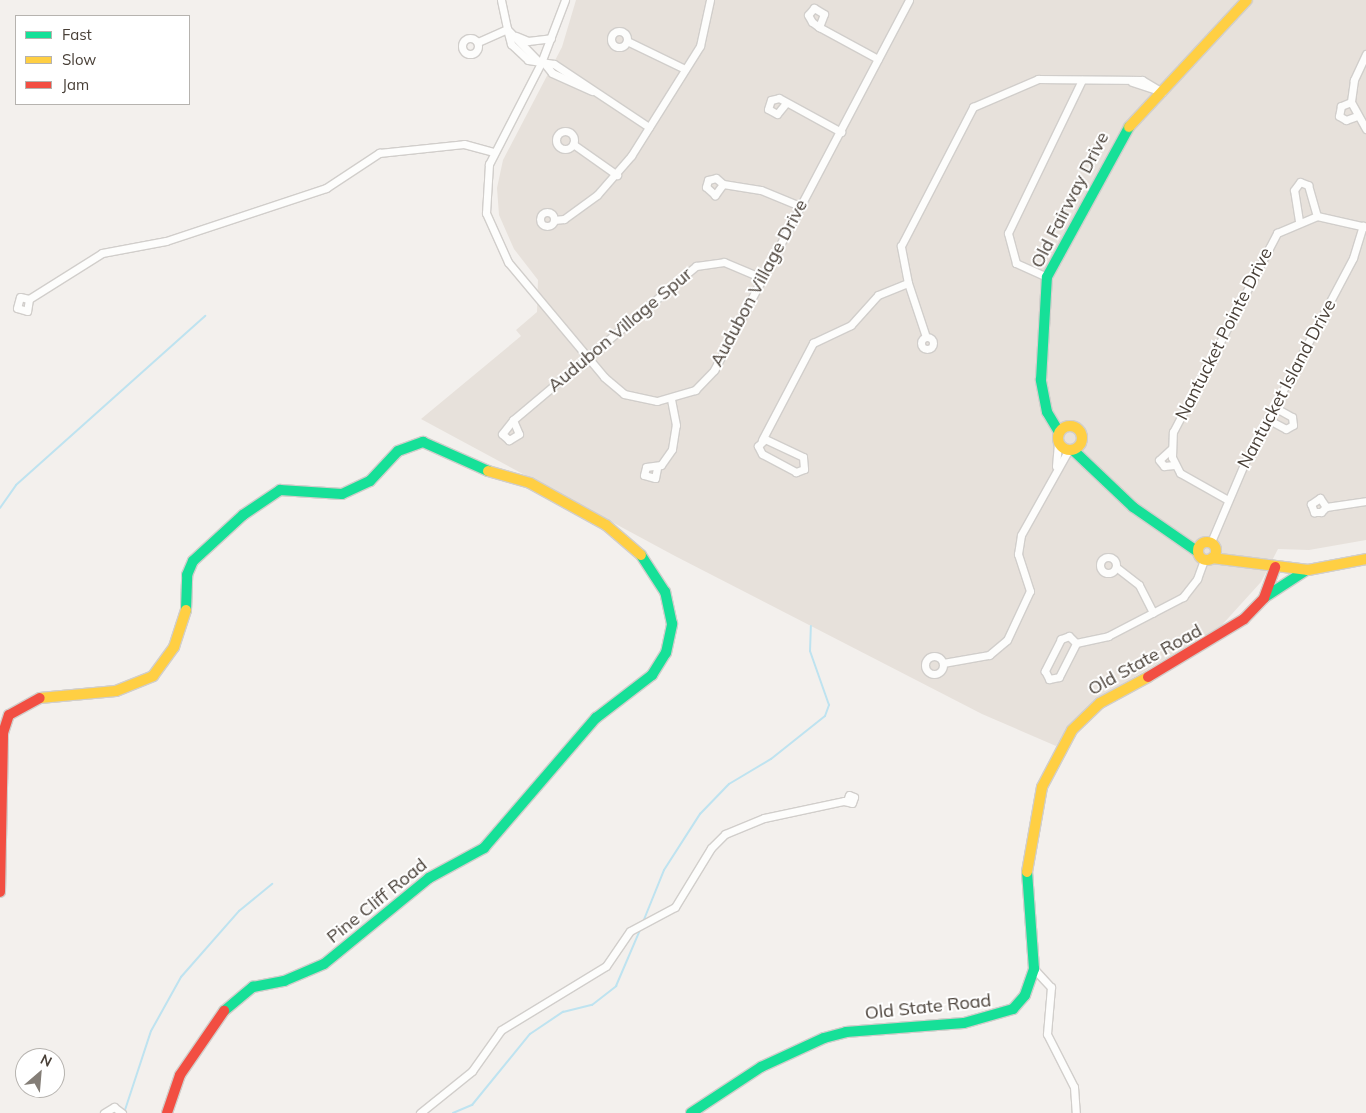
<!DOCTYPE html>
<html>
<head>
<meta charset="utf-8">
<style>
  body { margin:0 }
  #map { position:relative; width:1366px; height:1113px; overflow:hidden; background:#f3f0ed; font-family:Mulish,sans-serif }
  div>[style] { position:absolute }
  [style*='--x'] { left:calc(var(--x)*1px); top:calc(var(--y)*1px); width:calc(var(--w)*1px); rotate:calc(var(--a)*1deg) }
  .residential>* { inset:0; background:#e7e1db }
  .stream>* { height:2px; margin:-1px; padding:0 1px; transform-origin:1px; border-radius:1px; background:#bee3f0 }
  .roads { filter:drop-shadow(1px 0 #d1cecb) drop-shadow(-1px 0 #d1cecb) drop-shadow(0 1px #d1cecb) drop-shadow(0 -1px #d1cecb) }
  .street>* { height:7px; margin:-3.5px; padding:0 3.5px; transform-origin:3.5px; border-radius:3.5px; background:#fdfdfc }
  .street>.ring { margin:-3.5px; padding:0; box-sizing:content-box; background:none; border:7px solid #fdfdfc; border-radius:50% }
  .fast>* { height:10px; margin:-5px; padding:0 5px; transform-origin:5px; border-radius:5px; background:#16e098 }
  .slow>* { height:10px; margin:-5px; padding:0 5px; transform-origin:5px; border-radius:5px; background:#ffcf43 }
  .slow>.ring { margin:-5px; padding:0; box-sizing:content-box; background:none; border:10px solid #ffcf43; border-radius:50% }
  .jam>* { height:10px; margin:-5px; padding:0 5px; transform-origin:5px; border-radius:5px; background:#f24e42 }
  span { translate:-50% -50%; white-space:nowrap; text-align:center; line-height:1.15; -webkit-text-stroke:4px #fff; paint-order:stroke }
  .street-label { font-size:18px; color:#494038 }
  .legend { position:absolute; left:15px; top:15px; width:175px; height:90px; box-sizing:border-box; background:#fff; border:1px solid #b6b3af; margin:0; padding:6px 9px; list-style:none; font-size:15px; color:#494038 }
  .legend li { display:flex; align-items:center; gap:10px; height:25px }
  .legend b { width:25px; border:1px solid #b6b3af }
  .north { position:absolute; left:15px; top:1048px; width:50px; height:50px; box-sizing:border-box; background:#fff; border:1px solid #b6b3af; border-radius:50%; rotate:27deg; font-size:14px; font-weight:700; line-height:20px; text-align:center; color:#494038 }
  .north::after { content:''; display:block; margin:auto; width:18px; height:22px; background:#847e77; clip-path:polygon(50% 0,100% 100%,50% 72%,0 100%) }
</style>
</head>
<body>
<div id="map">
  <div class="residential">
    <i style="clip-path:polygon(576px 0,1366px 0,1366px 540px,1309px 550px,1278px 549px,1261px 582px,1221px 626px,1092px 702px,1056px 746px,982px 714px,675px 556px,421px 419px,521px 336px,516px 330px,537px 312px,538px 280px,514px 249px,499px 215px,497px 188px,503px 160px,562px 47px)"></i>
  </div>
  <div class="stream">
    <i style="--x:0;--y:508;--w:28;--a:-55"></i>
    <i style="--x:16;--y:485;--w:254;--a:-41.8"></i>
    <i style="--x:643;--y:922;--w:56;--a:-68"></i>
    <i style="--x:664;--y:870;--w:67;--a:-57.3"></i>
    <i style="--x:700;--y:814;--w:42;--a:-46"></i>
    <i style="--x:729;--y:784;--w:49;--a:-30.8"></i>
    <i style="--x:771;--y:759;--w:69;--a:-38.5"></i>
    <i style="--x:825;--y:716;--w:12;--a:-70"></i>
    <i style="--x:829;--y:705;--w:57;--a:-109.4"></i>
    <i style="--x:810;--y:651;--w:25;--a:-88"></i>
    <i style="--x:125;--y:1110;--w:83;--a:-71.8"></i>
    <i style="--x:151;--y:1031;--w:62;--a:-60.9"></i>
    <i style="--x:181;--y:977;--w:88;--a:-48.7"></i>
    <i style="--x:239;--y:911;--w:43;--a:-39.3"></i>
    <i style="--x:453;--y:1113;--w:21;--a:-23"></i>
    <i style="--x:472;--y:1105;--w:92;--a:-50.8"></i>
    <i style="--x:530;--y:1034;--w:40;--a:-34"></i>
    <i style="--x:563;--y:1012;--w:30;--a:-14"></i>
    <i style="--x:592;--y:1005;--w:31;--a:-38"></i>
    <i style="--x:616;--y:986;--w:61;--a:-66.8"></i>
  </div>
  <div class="roads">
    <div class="street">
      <i style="--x:501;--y:0;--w:30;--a:78"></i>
      <i style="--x:507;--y:29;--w:47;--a:45.9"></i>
      <i style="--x:565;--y:0;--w:67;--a:110.9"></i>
      <i style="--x:541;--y:63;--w:114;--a:117.2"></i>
      <i style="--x:489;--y:164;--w:49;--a:93.5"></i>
      <i style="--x:486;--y:213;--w:54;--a:65.8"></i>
      <i style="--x:508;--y:262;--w:150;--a:50.1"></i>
      <i style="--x:604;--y:377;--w:26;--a:40"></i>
      <i style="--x:624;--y:394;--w:34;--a:12"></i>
      <i style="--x:657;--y:401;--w:40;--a:-16"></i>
      <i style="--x:695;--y:390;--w:28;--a:-46"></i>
      <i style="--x:714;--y:370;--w:418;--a:-62.2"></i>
      <i style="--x:819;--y:27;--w:14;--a:-69"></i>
      <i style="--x:824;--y:14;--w:12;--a:-149"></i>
      <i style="--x:814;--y:8;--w:9;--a:131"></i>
      <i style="--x:808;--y:15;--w:8;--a:60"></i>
      <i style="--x:812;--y:22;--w:9;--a:36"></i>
      <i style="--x:819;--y:27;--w:67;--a:28.5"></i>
      <i class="ring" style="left:611px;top:31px;width:9px;height:9px"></i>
      <i style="--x:516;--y:36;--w:13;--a:23"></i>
      <i style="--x:528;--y:41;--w:23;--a:-7"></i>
      <i class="ring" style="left:462px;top:38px;width:9px;height:9px"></i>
      <i style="--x:627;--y:41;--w:64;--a:25.8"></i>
      <i style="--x:478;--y:42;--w:32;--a:-24"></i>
      <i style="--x:507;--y:29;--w:16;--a:75"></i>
      <i style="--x:511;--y:44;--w:23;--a:43"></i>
      <i style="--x:528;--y:60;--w:26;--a:9"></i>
      <i style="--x:554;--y:64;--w:114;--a:33.6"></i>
      <i style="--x:1366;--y:54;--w:29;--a:115"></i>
      <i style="--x:1354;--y:80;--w:22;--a:98"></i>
      <i style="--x:1351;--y:102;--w:31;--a:61"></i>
      <i style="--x:545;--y:64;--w:11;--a:52"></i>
      <i style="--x:552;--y:73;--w:44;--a:24.2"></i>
      <i style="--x:1132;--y:82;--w:32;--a:18"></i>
      <i style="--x:1351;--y:102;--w:11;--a:158"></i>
      <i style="--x:1341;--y:106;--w:10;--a:101"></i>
      <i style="--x:1339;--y:116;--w:8;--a:30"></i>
      <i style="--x:1346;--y:120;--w:12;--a:-20"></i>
      <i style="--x:786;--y:103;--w:14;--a:129"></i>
      <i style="--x:777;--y:114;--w:10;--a:-151"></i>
      <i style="--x:768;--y:109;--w:9;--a:-72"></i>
      <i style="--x:771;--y:100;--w:8;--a:-14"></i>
      <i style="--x:779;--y:98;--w:71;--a:28.7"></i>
      <i class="ring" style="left:556px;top:131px;width:11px;height:11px"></i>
      <i style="--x:573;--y:144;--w:54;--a:35.2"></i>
      <i style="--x:723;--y:184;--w:14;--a:126"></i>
      <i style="--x:715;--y:195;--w:12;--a:-138"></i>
      <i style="--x:706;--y:187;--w:7;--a:-74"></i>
      <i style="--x:708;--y:180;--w:8;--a:-14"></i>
      <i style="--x:716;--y:178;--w:9;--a:41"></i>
      <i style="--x:723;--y:184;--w:38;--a:9"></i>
      <i style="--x:761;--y:190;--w:42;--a:22.3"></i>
      <i class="ring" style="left:540px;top:212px;width:7px;height:7px"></i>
      <i style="--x:554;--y:220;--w:10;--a:-6"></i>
      <i style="--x:564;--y:219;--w:41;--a:-36"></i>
      <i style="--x:597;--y:195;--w:52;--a:-48.9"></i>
      <i style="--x:631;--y:156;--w:130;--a:-57.9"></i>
      <i style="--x:700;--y:46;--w:47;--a:-77.7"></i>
      <i style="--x:1299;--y:221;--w:31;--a:-99"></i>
      <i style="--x:1294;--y:190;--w:10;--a:-53"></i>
      <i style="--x:1300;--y:182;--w:9;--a:21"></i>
      <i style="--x:1308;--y:185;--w:32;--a:74"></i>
      <i style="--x:1047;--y:277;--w:34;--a:-156"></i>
      <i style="--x:1016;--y:263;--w:31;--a:-105"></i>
      <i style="--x:1008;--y:233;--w:170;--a:-64.2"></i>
      <i style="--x:29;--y:299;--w:12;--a:99"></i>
      <i style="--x:27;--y:311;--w:10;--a:-163"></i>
      <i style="--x:17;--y:308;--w:11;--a:-75"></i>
      <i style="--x:20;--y:297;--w:9;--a:13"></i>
      <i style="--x:29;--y:299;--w:86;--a:-32.2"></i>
      <i style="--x:102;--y:253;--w:65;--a:-10.6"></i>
      <i style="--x:166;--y:241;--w:169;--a:-18.3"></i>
      <i style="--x:326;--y:188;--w:64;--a:-33.4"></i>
      <i style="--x:379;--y:153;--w:85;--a:-6"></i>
      <i style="--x:464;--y:144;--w:31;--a:15"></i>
      <i class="ring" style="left:921px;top:337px;width:5px;height:5px"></i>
      <i style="--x:926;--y:337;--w:57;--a:-108.4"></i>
      <i style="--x:908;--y:283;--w:38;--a:-101"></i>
      <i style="--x:901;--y:246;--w:157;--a:-62.6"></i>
      <i style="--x:973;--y:107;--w:71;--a:-23.3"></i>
      <i style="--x:1038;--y:79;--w:104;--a:0.6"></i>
      <i style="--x:1142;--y:80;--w:23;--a:31"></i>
      <i style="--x:513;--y:420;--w:15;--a:67"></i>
      <i style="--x:519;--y:434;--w:12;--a:149"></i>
      <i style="--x:509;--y:440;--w:9;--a:-139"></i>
      <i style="--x:502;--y:434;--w:18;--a:-52"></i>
      <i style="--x:513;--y:420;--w:239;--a:-40.1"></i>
      <i style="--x:696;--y:266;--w:28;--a:-8"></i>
      <i style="--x:724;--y:262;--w:41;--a:22.8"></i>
      <i style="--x:1269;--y:420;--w:19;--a:28"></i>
      <i style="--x:1286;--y:429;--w:8;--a:-30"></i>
      <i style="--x:1293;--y:425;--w:8;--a:-97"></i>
      <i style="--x:1292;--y:417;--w:18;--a:-151"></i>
      <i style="--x:765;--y:439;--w:42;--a:25.3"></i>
      <i style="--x:803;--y:457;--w:12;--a:85"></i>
      <i style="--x:804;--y:469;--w:9;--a:159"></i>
      <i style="--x:796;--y:472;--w:38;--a:-152"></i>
      <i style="--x:762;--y:454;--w:9;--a:-117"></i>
      <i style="--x:758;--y:446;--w:10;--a:-45"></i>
      <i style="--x:762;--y:440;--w:110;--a:-62.3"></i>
      <i style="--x:813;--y:343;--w:42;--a:-25.3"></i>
      <i style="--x:851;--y:325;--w:40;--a:-48"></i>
      <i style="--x:878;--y:295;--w:32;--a:-22"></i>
      <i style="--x:1171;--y:449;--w:16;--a:137"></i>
      <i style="--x:1159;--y:460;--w:8;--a:50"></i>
      <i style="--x:1164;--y:466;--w:10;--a:-6"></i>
      <i style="--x:1056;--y:466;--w:23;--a:-85"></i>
      <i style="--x:657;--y:468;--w:10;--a:101"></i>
      <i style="--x:655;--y:478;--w:11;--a:-165"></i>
      <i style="--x:644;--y:475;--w:8;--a:-76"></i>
      <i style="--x:646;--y:467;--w:15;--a:-8"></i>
      <i style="--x:661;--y:465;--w:19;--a:-55"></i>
      <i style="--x:672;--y:449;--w:24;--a:-81"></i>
      <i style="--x:676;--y:425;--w:26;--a:-101"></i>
      <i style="--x:1228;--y:500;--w:55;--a:-150.6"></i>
      <i style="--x:1180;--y:473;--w:18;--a:-117"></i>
      <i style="--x:1172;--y:457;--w:25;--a:-88"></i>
      <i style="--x:1173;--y:432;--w:225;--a:-62.4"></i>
      <i style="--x:1277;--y:233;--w:43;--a:-23"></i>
      <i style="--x:1317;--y:216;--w:50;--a:12.7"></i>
      <i style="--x:1326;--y:507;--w:11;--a:-124"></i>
      <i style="--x:1320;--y:498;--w:11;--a:146"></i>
      <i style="--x:1311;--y:504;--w:9;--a:69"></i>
      <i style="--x:1314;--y:512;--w:7;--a:0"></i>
      <i style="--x:1321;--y:512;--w:7;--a:-45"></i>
      <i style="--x:1326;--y:507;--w:40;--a:-8.5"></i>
      <i style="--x:1211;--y:542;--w:87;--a:-67"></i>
      <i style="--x:1245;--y:462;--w:231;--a:-62.1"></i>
      <i style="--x:1353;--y:258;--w:34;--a:-73"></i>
      <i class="ring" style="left:1100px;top:557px;width:9px;height:9px"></i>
      <i style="--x:1116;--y:567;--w:29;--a:38"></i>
      <i style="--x:1139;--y:585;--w:31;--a:63"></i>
      <i style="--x:1076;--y:643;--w:10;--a:-135"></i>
      <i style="--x:1069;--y:636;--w:9;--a:159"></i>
      <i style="--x:1061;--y:639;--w:36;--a:117"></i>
      <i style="--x:1045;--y:671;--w:9;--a:63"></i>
      <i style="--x:1049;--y:679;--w:10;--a:-11"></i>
      <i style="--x:1059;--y:677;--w:38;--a:-63"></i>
      <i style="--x:1076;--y:643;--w:33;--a:-12"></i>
      <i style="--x:1108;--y:636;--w:85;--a:-27.5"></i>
      <i style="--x:1183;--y:597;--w:23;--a:-52"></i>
      <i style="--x:1197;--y:579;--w:20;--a:-70"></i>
      <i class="ring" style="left:925px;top:656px;width:11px;height:11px"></i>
      <i style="--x:943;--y:663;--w:47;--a:-9.9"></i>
      <i style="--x:989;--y:655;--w:23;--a:-40"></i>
      <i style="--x:1007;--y:640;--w:54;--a:-64.9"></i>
      <i style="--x:1030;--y:591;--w:39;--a:-108"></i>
      <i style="--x:1018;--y:554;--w:19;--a:-81"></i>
      <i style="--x:1021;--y:535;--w:96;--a:-60.8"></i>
      <i style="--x:1034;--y:969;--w:25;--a:47"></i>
      <i style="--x:1051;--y:987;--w:47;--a:94.9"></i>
      <i style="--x:1047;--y:1034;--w:59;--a:63"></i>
      <i style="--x:1074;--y:1087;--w:26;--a:86"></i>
      <i style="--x:104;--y:1113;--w:12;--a:-31"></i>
      <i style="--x:114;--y:1107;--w:10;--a:37"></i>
      <i style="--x:420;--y:1113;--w:67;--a:-38.9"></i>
      <i style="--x:472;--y:1071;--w:50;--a:-54.7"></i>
      <i style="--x:501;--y:1030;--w:123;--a:-31.4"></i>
      <i style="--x:606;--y:966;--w:42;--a:-55.6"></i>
      <i style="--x:630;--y:931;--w:51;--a:-28.1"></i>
      <i style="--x:675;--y:907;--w:69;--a:-58.6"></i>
      <i style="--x:711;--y:848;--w:20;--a:-45"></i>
      <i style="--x:725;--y:834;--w:42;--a:-22.3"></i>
      <i style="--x:764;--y:818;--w:82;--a:-12"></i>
      <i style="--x:844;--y:801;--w:8;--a:14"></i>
      <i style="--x:852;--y:803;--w:6;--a:-72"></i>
      <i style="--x:854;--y:797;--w:5;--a:-158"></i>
      <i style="--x:849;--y:795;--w:6;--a:108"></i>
    </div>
    <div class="fast">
      <i style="--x:1059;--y:432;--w:23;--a:-121"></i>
      <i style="--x:1047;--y:412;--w:33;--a:-101"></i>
      <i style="--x:1041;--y:380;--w:103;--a:-86.7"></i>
      <i style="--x:1047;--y:277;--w:171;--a:-61.3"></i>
      <i style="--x:1073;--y:450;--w:83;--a:43.5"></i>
      <i style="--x:1133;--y:507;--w:79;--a:34.7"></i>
      <i style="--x:1265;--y:597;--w:48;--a:-33"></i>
      <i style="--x:186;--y:610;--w:35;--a:-88"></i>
      <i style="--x:187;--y:575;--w:15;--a:-67"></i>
      <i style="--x:193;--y:561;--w:68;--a:-42.6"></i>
      <i style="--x:243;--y:515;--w:45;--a:-34"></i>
      <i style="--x:280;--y:490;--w:62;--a:3.7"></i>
      <i style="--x:342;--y:494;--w:31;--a:-25"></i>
      <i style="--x:370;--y:481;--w:41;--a:-47"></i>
      <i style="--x:398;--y:451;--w:27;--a:-20"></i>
      <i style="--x:423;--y:442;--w:71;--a:24"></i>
      <i style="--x:224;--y:1011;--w:38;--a:-40"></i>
      <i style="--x:253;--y:987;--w:32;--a:-11"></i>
      <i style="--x:284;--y:981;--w:43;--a:-23"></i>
      <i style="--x:324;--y:964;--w:136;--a:-39.3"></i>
      <i style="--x:429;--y:878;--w:63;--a:-28.6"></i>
      <i style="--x:484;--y:848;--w:172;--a:-49.3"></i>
      <i style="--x:596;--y:718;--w:71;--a:-37.5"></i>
      <i style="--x:652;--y:675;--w:26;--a:-58"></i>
      <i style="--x:666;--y:653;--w:30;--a:-78"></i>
      <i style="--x:672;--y:624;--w:33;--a:-102"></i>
      <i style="--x:665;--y:592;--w:44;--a:-123"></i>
      <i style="--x:691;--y:1113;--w:84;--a:-33.3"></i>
      <i style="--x:761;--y:1067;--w:69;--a:-24.7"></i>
      <i style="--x:824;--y:1038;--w:23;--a:-15"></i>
      <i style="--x:846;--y:1032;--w:118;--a:-4.4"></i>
      <i style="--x:964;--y:1023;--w:51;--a:-15.9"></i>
      <i style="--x:1013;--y:1009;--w:18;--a:-49"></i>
      <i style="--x:1025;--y:995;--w:28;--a:-71"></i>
      <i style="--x:1034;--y:969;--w:97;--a:-94.1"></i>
    </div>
    <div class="slow">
      <i style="--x:1129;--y:127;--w:173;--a:-47.1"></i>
      <i class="ring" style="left:1058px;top:426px;width:14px;height:14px"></i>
      <i style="--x:488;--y:471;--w:44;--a:15.9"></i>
      <i style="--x:530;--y:483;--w:87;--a:28.9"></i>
      <i style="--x:606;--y:525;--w:46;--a:40.6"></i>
      <i class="ring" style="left:1198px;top:542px;width:8px;height:8px"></i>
      <i style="--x:1212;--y:558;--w:97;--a:7.1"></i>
      <i style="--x:1308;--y:570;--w:59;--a:-10.7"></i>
      <i style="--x:40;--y:698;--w:76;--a:-5.3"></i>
      <i style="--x:116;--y:691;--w:40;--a:-22"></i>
      <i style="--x:153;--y:676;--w:36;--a:-54"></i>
      <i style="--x:174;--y:647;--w:39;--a:-72"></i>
      <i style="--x:1027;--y:872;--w:86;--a:-80"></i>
      <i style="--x:1042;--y:787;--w:64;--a:-62.2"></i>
      <i style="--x:1072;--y:730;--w:39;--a:-44"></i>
      <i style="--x:1100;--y:703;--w:55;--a:-28.4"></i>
    </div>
    <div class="jam">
      <i style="--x:1148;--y:677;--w:112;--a:-31.1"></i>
      <i style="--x:1244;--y:619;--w:29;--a:-46"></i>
      <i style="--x:1264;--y:598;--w:33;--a:-70"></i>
      <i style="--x:0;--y:892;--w:159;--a:-88.9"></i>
      <i style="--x:3;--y:733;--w:19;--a:-72"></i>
      <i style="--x:9;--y:715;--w:35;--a:-29"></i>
      <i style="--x:167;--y:1113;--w:40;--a:-71.1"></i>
      <i style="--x:180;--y:1075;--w:78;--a:-55.5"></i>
    </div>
  </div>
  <div class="street-label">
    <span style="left:1070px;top:200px;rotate:-63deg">Old Fairway Drive</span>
    <span style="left:759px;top:283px;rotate:-62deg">Audubon Village Drive</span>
    <span style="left:620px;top:330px;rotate:-40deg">Audubon Village Spur</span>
    <span style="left:1224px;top:334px;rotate:-63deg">Nantucket Pointe Drive</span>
    <span style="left:1287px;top:384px;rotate:-62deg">Nantucket Island Drive</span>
    <span style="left:1145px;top:660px;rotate:-29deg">Old State Road</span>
    <span style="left:377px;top:901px;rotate:-39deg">Pine Cliff Road</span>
    <span style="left:928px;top:1007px;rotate:-6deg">Old State Road</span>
  </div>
  <ul class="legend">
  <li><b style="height:6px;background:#16e098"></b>Fast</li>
  <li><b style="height:6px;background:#ffcf43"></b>Slow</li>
  <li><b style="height:6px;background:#f24e42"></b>Jam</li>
  </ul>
  <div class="north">N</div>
</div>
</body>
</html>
